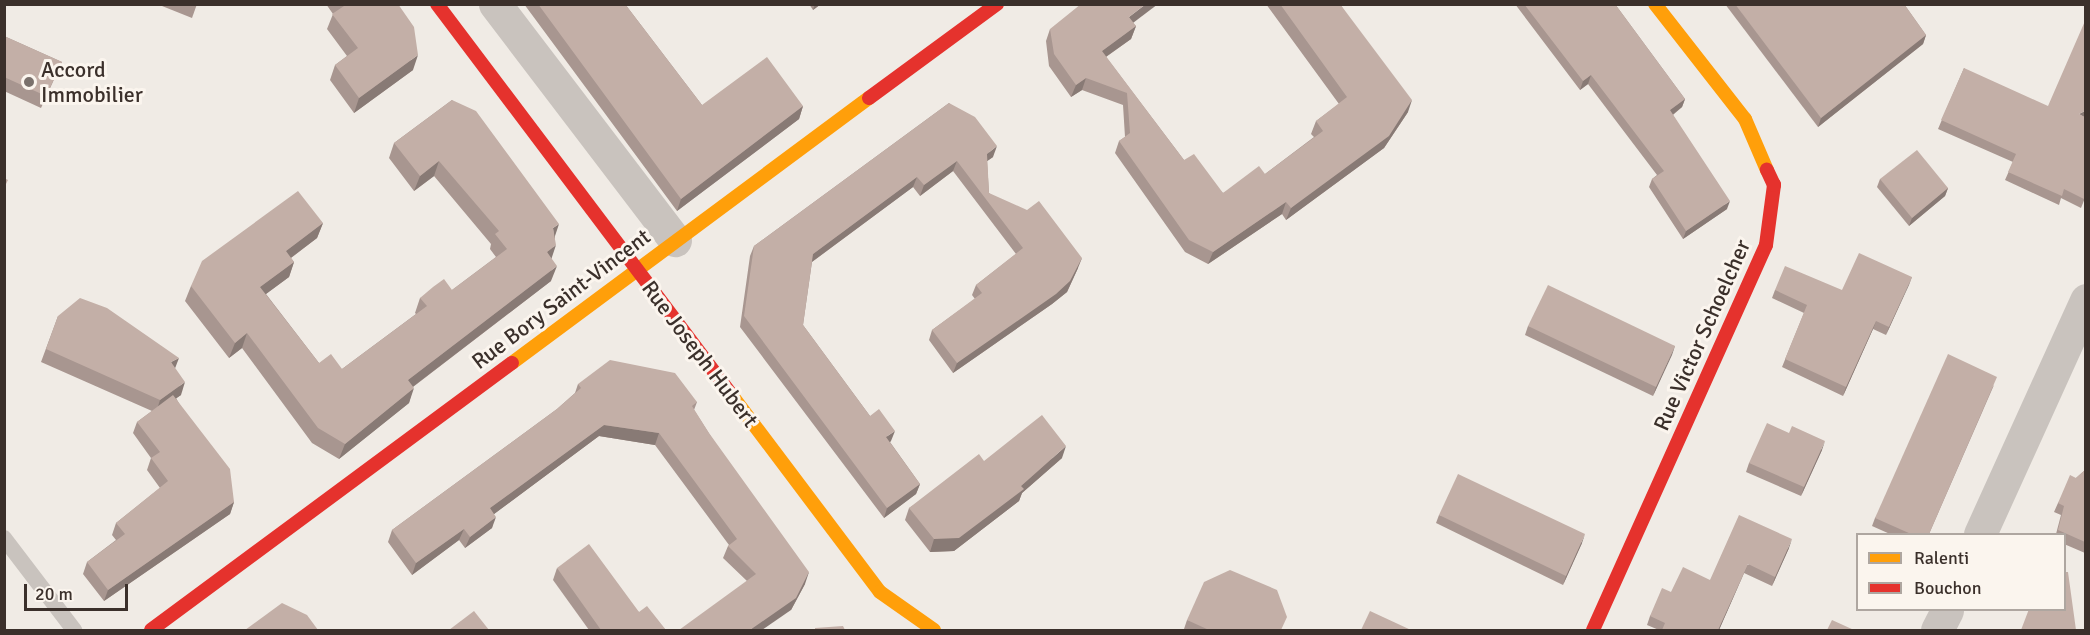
<!DOCTYPE html>
<html>
<head>
<meta charset="utf-8">
<style>
  body { margin:0 }
  #map { position:relative; width:2090px; height:635px; overflow:hidden; background:#f0ebe5; font-family:Signika,sans-serif }
  div>[style] { position:absolute }
  [style*='--x'] { left:calc(var(--x)*1px); top:calc(var(--y)*1px); width:calc(var(--w)*1px); rotate:calc(var(--a)*1deg) }
  .lane>* { height:16px; margin:-8px; padding:0 8px; transform-origin:8px; border-radius:8px; background:#c9c3be }
  .street>* { height:33px; margin:-16.5px; padding:0 16.5px; transform-origin:16.5px; border-radius:16.5px; background:#c9c3be }
  .slow>* { height:14px; margin:-7px; padding:0 7px; transform-origin:7px; border-radius:7px; background:#ff9f0a }
  .jam>* { height:14px; margin:-7px; padding:0 7px; transform-origin:7px; border-radius:7px; background:#e5322d }
  .wall>* { inset:0; background:#a89690 }
  .shaded-wall>* { inset:0; background:#887a75 }
  .building>* { inset:0; background:#c3afa7 }
  .dots>* { width:16px; height:16px; translate:-50% -50%; box-sizing:border-box; border:3px solid #fbf5ee; border-radius:50% }
  span { translate:-50% -50%; white-space:nowrap; text-align:center; line-height:1.15; -webkit-text-stroke:6px #fbf5ee; paint-order:stroke }
  .poi-label { font-size:22px; color:#3b302b }
  .left { translate:0 -50%; text-align:left }
  .street-label { font-size:22px; color:#3b302b }
  .frame { position:absolute; inset:0; border:6px solid #3b302b; pointer-events:none }
  .legend { position:absolute; left:1856px; top:533px; width:210px; height:78px; box-sizing:border-box; background:#fbf5ee; border:2px solid #aea6a0; margin:0; padding:8px 10px; list-style:none; font-size:18px; color:#3b302b }
  .legend li { display:flex; align-items:center; gap:12px; height:30px }
  .legend b { width:30px; border:2px solid #aea6a0 }
  .scale { position:absolute; left:24px; top:584px; width:104px; height:27px; box-sizing:border-box; border:3px solid #3b302b; border-top:0; padding-left:8px; font-size:18px; line-height:21px; white-space:nowrap; color:#3b302b; -webkit-text-stroke:4px #fbf5ee; paint-order:stroke }
</style>
</head>
<body>
<div id="map">
  <div class="lane">
    <i style="--x:4;--y:538;--w:116;--a:52.7"></i>
  </div>
  <div class="street">
    <i style="--x:495;--y:4;--w:297;--a:52.7"></i>
    <i style="--x:1980;--y:534;--w:257;--a:-65.6"></i>
    <i style="--x:1937;--y:630;--w:22;--a:-63"></i>
  </div>
  <div class="slow">
    <i style="--x:1655;--y:4;--w:146;--a:52"></i>
    <i style="--x:1745;--y:119;--w:56;--a:66.7"></i>
    <i style="--x:512;--y:363;--w:445;--a:-36.6"></i>
    <i style="--x:730;--y:393;--w:249;--a:53"></i>
    <i style="--x:880;--y:592;--w:66;--a:35.1"></i>
  </div>
  <div class="jam">
    <i style="--x:437;--y:4;--w:487;--a:53"></i>
    <i style="--x:869;--y:98;--w:159;--a:-36.3"></i>
    <i style="--x:151;--y:630;--w:449;--a:-36.5"></i>
    <i style="--x:1593;--y:630;--w:422;--a:-65.8"></i>
    <i style="--x:1766;--y:245;--w:61;--a:-82.4"></i>
    <i style="--x:1774;--y:185;--w:17;--a:-115"></i>
  </div>
  <div class="wall">
    <i style="clip-path:polygon(157px 4px,197px 4px,192px 18px)"></i>
    <i style="clip-path:polygon(326px 4px,398px 4px,413px 70px,354px 113px,330px 80px,335px 65px,347px 56px,327px 29px,333px 14px)"></i>
    <i style="clip-path:polygon(524px 4px,625px 4px,702px 105px,803px 106px,799px 119px,677px 211px)"></i>
    <i style="clip-path:polygon(809px 4px,821px 4px,813px 10px)"></i>
    <i style="clip-path:polygon(1266px 4px,1340px 4px,1408px 112px,1384px 148px,1286px 220px,1282px 214px,1208px 264px,1185px 252px,1115px 153px,1119px 141px,1125px 137px,1123px 105px,1082px 90px,1071px 97px,1049px 66px,1046px 41px,1050px 29px,1133px 23px,1136px 26px,1131px 39px,1106px 57px,1184px 160px,1223px 193px,1265px 174px,1314px 137px,1311px 134px,1316px 121px,1339px 104px)"></i>
    <i style="clip-path:polygon(1515px 4px,1615px 4px,1685px 99px,1682px 107px,1673px 115px,1727px 209px,1683px 239px,1649px 187px,1652px 179px,1657px 175px,1588px 84px,1580px 90px)"></i>
    <i style="clip-path:polygon(1725px 4px,1904px 4px,1926px 35px,1923px 44px,1818px 127px)"></i>
    <i style="clip-path:polygon(4px 36px,62px 62px,57px 73px,41px 108px,4px 91px)"></i>
    <i style="clip-path:polygon(1964px 68px,2085px 198px,2081px 208px,2061px 198px,2059px 205px,2005px 180px,2013px 162px,1938px 129px)"></i>
    <i style="clip-path:polygon(452px 100px,555px 237px,551px 258px,551px 281px,413px 387px,409px 403px,339px 459px,312px 443px,242px 348px,229px 358px,185px 301px,191px 286px,323px 223px,317px 238px,291px 258px,294px 262px,289px 277px,266px 294px,319px 363px,342px 369px,416px 314px,415px 313px,420px 298px,452px 290px,496px 257px,490px 249px,491px 244px,434px 176px,414px 191px,389px 158px,394px 143px)"></i>
    <i style="clip-path:polygon(949px 103px,993px 157px,987px 161px,989px 193px,1078px 268px,1067px 292px,1052px 304px,953px 373px,929px 340px,932px 330px,975px 299px,972px 295px,976px 285px,1016px 254px,953px 171px,920px 196px,913px 187px,812px 262px,803px 325px,870px 416px,891px 441px,890px 442px,920px 484px,916px 494px,884px 518px,740px 327px,750px 256px,754px 246px)"></i>
    <i style="clip-path:polygon(1880px 179px,1948px 188px,1945px 196px,1909px 226px,1877px 187px)"></i>
    <i style="clip-path:polygon(1912px 277px,1886px 335px,1873px 329px,1843px 396px,1782px 367px,1804px 313px,1772px 298px,1775px 290px,1842px 290px)"></i>
    <i style="clip-path:polygon(58px 316px,175px 369px,181px 395px,176px 398px,234px 502px,230px 514px,104px 601px,83px 574px,87px 562px,116px 540px,112px 535px,116px 523px,160px 488px,147px 470px,151px 458px,133px 433px,137px 422px,152px 411px,41px 362px)"></i>
    <i style="clip-path:polygon(1528px 326px,1675px 346px,1653px 396px,1525px 335px)"></i>
    <i style="clip-path:polygon(578px 384px,697px 402px,694px 410px,805px 584px,791px 610px,747px 581px,723px 558px,728px 546px,729px 545px,655px 445px,599px 436px,494px 514px,492px 528px,465px 548px,459px 540px,412px 575px,388px 542px,392px 530px,557px 409px,575px 393px)"></i>
    <i style="clip-path:polygon(1994px 385px,1929px 534px,1890px 534px,1872px 526px,1875px 518px)"></i>
    <i style="clip-path:polygon(1789px 433px,1822px 450px,1801px 496px,1746px 472px,1749px 463px)"></i>
    <i style="clip-path:polygon(1062px 458px,1022px 493px,1019px 501px,954px 551px,930px 552px,905px 520px,909px 508px,984px 461px)"></i>
    <i style="clip-path:polygon(2085px 470px,2085px 553px,2064px 544px,2064px 534px,2056px 534px,2061px 515px,2054px 512px,2058px 503px,2076px 478px)"></i>
    <i style="clip-path:polygon(1439px 515px,1582px 543px,1563px 585px,1436px 523px)"></i>
    <i style="clip-path:polygon(1789px 548px,1772px 586px,1744px 573px,1719px 630px,1659px 630px,1647px 625px,1650px 616px,1671px 592px,1710px 580px)"></i>
    <i style="clip-path:polygon(557px 568px,639px 612px,666px 630px,589px 630px,553px 580px)"></i>
    <i style="clip-path:polygon(1187px 620px,1282px 630px,1188px 630px,1184px 629px)"></i>
  </div>
  <div class="shaded-wall">
    <i style="clip-path:polygon(815px 4px,821px 4px,813px 10px)"></i>
    <i style="clip-path:polygon(1146px 4px,1158px 4px,1125px 29px,1129px 17px)"></i>
    <i style="clip-path:polygon(1136px 26px,1131px 39px,1097px 63px,1102px 51px)"></i>
    <i style="clip-path:polygon(1926px 35px,1923px 44px,1818px 127px,1821px 118px)"></i>
    <i style="clip-path:polygon(418px 55px,413px 70px,354px 113px,359px 98px)"></i>
    <i style="clip-path:polygon(1591px 75px,1588px 84px,1580px 90px,1583px 81px)"></i>
    <i style="clip-path:polygon(1086px 78px,1082px 90px,1071px 97px,1076px 85px)"></i>
    <i style="clip-path:polygon(1685px 99px,1682px 107px,1667px 119px,1670px 110px)"></i>
    <i style="clip-path:polygon(1412px 100px,1408px 112px,1384px 148px,1286px 220px,1291px 208px)"></i>
    <i style="clip-path:polygon(803px 106px,799px 119px,677px 211px,681px 199px)"></i>
    <i style="clip-path:polygon(2085px 111px,2085px 118px,2079px 114px)"></i>
    <i style="clip-path:polygon(997px 146px,993px 157px,983px 164px,987px 154px)"></i>
    <i style="clip-path:polygon(439px 161px,434px 176px,414px 191px,420px 176px)"></i>
    <i style="clip-path:polygon(957px 161px,953px 171px,920px 196px,924px 185px)"></i>
    <i style="clip-path:polygon(917px 177px,913px 187px,809px 264px,813px 254px)"></i>
    <i style="clip-path:polygon(1948px 188px,1945px 196px,1909px 226px,1912px 218px)"></i>
    <i style="clip-path:polygon(1730px 201px,1727px 209px,1683px 239px,1686px 231px)"></i>
    <i style="clip-path:polygon(1286px 202px,1282px 214px,1208px 264px,1213px 252px)"></i>
    <i style="clip-path:polygon(323px 223px,317px 238px,280px 266px,286px 251px)"></i>
    <i style="clip-path:polygon(559px 224px,554px 239px,553px 228px)"></i>
    <i style="clip-path:polygon(556px 245px,551px 260px,547px 252px)"></i>
    <i style="clip-path:polygon(1082px 258px,1078px 268px,1067px 292px,1052px 304px,953px 373px,957px 363px)"></i>
    <i style="clip-path:polygon(294px 262px,289px 277px,255px 302px,260px 287px)"></i>
    <i style="clip-path:polygon(557px 266px,551px 281px,402px 395px,408px 380px)"></i>
    <i style="clip-path:polygon(1912px 277px,1909px 285px,1886px 335px,1889px 327px)"></i>
    <i style="clip-path:polygon(1876px 321px,1873px 329px,1843px 396px,1846px 387px)"></i>
    <i style="clip-path:polygon(247px 333px,242px 348px,229px 358px,235px 343px)"></i>
    <i style="clip-path:polygon(1675px 346px,1672px 355px,1653px 396px,1656px 387px)"></i>
    <i style="clip-path:polygon(179px 358px,174px 371px,171px 362px)"></i>
    <i style="clip-path:polygon(185px 382px,181px 395px,156px 413px,160px 400px)"></i>
    <i style="clip-path:polygon(414px 388px,409px 403px,339px 459px,345px 444px)"></i>
    <i style="clip-path:polygon(604px 425px,659px 433px,655px 445px,599px 436px,486px 520px,490px 508px)"></i>
    <i style="clip-path:polygon(895px 431px,891px 441px,882px 448px,886px 437px)"></i>
    <i style="clip-path:polygon(1825px 441px,1822px 450px,1801px 496px,1804px 487px)"></i>
    <i style="clip-path:polygon(1066px 446px,1062px 458px,1022px 493px,1019px 501px,954px 551px,930px 552px,934px 539px,1021px 486px)"></i>
    <i style="clip-path:polygon(920px 484px,916px 494px,884px 518px,887px 508px)"></i>
    <i style="clip-path:polygon(234px 502px,230px 514px,104px 601px,108px 590px)"></i>
    <i style="clip-path:polygon(496px 517px,492px 528px,465px 548px,470px 537px)"></i>
    <i style="clip-path:polygon(464px 529px,459px 540px,412px 575px,416px 563px)"></i>
    <i style="clip-path:polygon(1585px 534px,1582px 543px,1563px 585px,1566px 576px)"></i>
    <i style="clip-path:polygon(1792px 539px,1789px 548px,1772px 586px,1775px 577px)"></i>
    <i style="clip-path:polygon(1748px 564px,1719px 630px,1718px 630px)"></i>
    <i style="clip-path:polygon(809px 572px,805px 584px,791px 610px,762px 630px,750px 630px)"></i>
  </div>
  <div class="building">
    <i style="clip-path:polygon(343px 4px,398px 4px,414px 27px,418px 55px,359px 98px,335px 65px,358px 48px,332px 14px,344px 6px)"></i>
    <i style="clip-path:polygon(538px 4px,625px 4px,702px 105px,767px 57px,803px 106px,681px 199px)"></i>
    <i style="clip-path:polygon(1081px 4px,1146px 4px,1129px 17px,1136px 26px,1102px 51px,1184px 160px,1194px 154px,1223px 193px,1259px 166px,1265px 174px,1323px 131px,1316px 121px,1347px 97px,1280px 4px,1340px 4px,1412px 100px,1389px 136px,1291px 208px,1286px 202px,1213px 252px,1189px 240px,1119px 141px,1130px 133px,1127px 93px,1086px 78px,1076px 85px,1054px 54px,1050px 29px)"></i>
    <i style="clip-path:polygon(1524px 4px,1615px 4px,1685px 99px,1670px 110px,1730px 201px,1686px 231px,1652px 179px,1664px 171px,1591px 75px,1583px 81px)"></i>
    <i style="clip-path:polygon(1735px 4px,1904px 4px,1926px 35px,1821px 118px)"></i>
    <i style="clip-path:polygon(2085px 21px,2085px 111px,2079px 114px,2085px 117px,2085px 196px,2084px 199px,2064px 189px,2062px 196px,2008px 172px,2016px 154px,1941px 120px,1964px 68px,2048px 106px)"></i>
    <i style="clip-path:polygon(4px 36px,62px 62px,46px 96px,4px 77px)"></i>
    <i style="clip-path:polygon(452px 100px,476px 111px,559px 224px,553px 228px,556px 245px,547px 252px,557px 266px,408px 380px,414px 388px,345px 444px,318px 428px,247px 333px,235px 343px,191px 286px,202px 261px,298px 191px,323px 223px,286px 251px,294px 262px,260px 287px,319px 363px,331px 354px,342px 369px,427px 306px,420px 298px,433px 287px,444px 279px,452px 290px,507px 249px,495px 234px,499px 231px,439px 161px,420px 176px,394px 143px)"></i>
    <i style="clip-path:polygon(949px 103px,975px 117px,997px 146px,987px 154px,989px 193px,1027px 210px,1039px 201px,1082px 258px,1070px 281px,1056px 294px,957px 363px,932px 330px,982px 293px,976px 285px,1023px 248px,957px 161px,924px 185px,917px 177px,813px 254px,803px 325px,870px 416px,879px 409px,895px 431px,886px 437px,920px 484px,887px 508px,744px 316px,754px 246px)"></i>
    <i style="clip-path:polygon(1917px 150px,1948px 188px,1912px 218px,1880px 179px)"></i>
    <i style="clip-path:polygon(4px 178px,8px 180px,4px 188px)"></i>
    <i style="clip-path:polygon(1859px 253px,1912px 277px,1889px 327px,1876px 321px,1846px 387px,1785px 359px,1807px 305px,1775px 290px,1785px 266px,1842px 290px)"></i>
    <i style="clip-path:polygon(1548px 285px,1675px 346px,1656px 387px,1528px 326px)"></i>
    <i style="clip-path:polygon(80px 298px,107px 308px,179px 358px,171px 362px,185px 382px,160px 400px,46px 349px,58px 316px)"></i>
    <i style="clip-path:polygon(1948px 354px,1997px 377px,1929px 534px,1911px 534px,1875px 518px)"></i>
    <i style="clip-path:polygon(610px 360px,675px 373px,697px 402px,692px 406px,709px 433px,809px 572px,796px 598px,750px 630px,679px 630px,756px 574px,728px 546px,737px 539px,659px 433px,604px 425px,490px 508px,496px 517px,470px 537px,464px 529px,416px 563px,392px 530px,557px 409px,581px 388px,578px 384px)"></i>
    <i style="clip-path:polygon(173px 395px,230px 469px,234px 502px,108px 590px,87px 562px,125px 534px,116px 523px,168px 481px,151px 458px,160px 452px,137px 422px)"></i>
    <i style="clip-path:polygon(1042px 415px,1066px 446px,1021px 486px,1024px 489px,959px 538px,934px 539px,909px 508px,979px 454px,984px 461px)"></i>
    <i style="clip-path:polygon(1767px 423px,1789px 433px,1792px 426px,1825px 441px,1804px 487px,1749px 463px)"></i>
    <i style="clip-path:polygon(2085px 470px,2085px 542px,2058px 530px,2064px 506px,2058px 503px,2070px 475px,2076px 478px)"></i>
    <i style="clip-path:polygon(1458px 474px,1585px 534px,1566px 576px,1439px 515px)"></i>
    <i style="clip-path:polygon(1739px 515px,1792px 539px,1775px 577px,1748px 564px,1718px 630px,1662px 630px,1665px 623px,1650px 616px,1662px 588px,1671px 592px,1683px 567px,1710px 580px)"></i>
    <i style="clip-path:polygon(589px 544px,639px 612px,647px 606px,666px 630px,601px 630px,557px 568px)"></i>
    <i style="clip-path:polygon(1230px 570px,1277px 590px,1287px 617px,1281px 630px,1209px 630px,1187px 620px,1204px 582px)"></i>
    <i style="clip-path:polygon(2064px 572px,2068px 572px,2076px 630px,2021px 630px,2029px 609px,2064px 609px)"></i>
    <i style="clip-path:polygon(282px 603px,307px 615px,318px 630px,245px 630px)"></i>
    <i style="clip-path:polygon(474px 611px,489px 630px,449px 630px)"></i>
    <i style="clip-path:polygon(1370px 611px,1411px 630px,1361px 630px)"></i>
    <i style="clip-path:polygon(1832px 620px,1854px 630px,1827px 630px)"></i>
    <i style="clip-path:polygon(843px 626px,845px 630px,815px 630px,815px 628px)"></i>
  </div>
  <div class="dots">
    <i style="left:29px;top:82px;background:#7a716c"></i>
  </div>
  <div class="poi-label">
    <span class="left" style="left:41px;top:82px">Accord<br>Immobilier</span>
  </div>
  <div class="street-label">
    <span style="left:561px;top:299px;rotate:-37deg">Rue Bory Saint-Vincent</span>
    <span style="left:1702px;top:335px;rotate:-66deg">Rue Victor Schoelcher</span>
    <span style="left:700px;top:354px;rotate:53deg">Rue Joseph Hubert</span>
  </div>
  <div class="frame"></div>
  <ul class="legend">
  <li><b style="height:8px;background:#ff9f0a"></b>Ralenti</li>
  <li><b style="height:8px;background:#e5322d"></b>Bouchon</li>
  </ul>
  <div class="scale">20 m</div>
</div>
</body>
</html>
